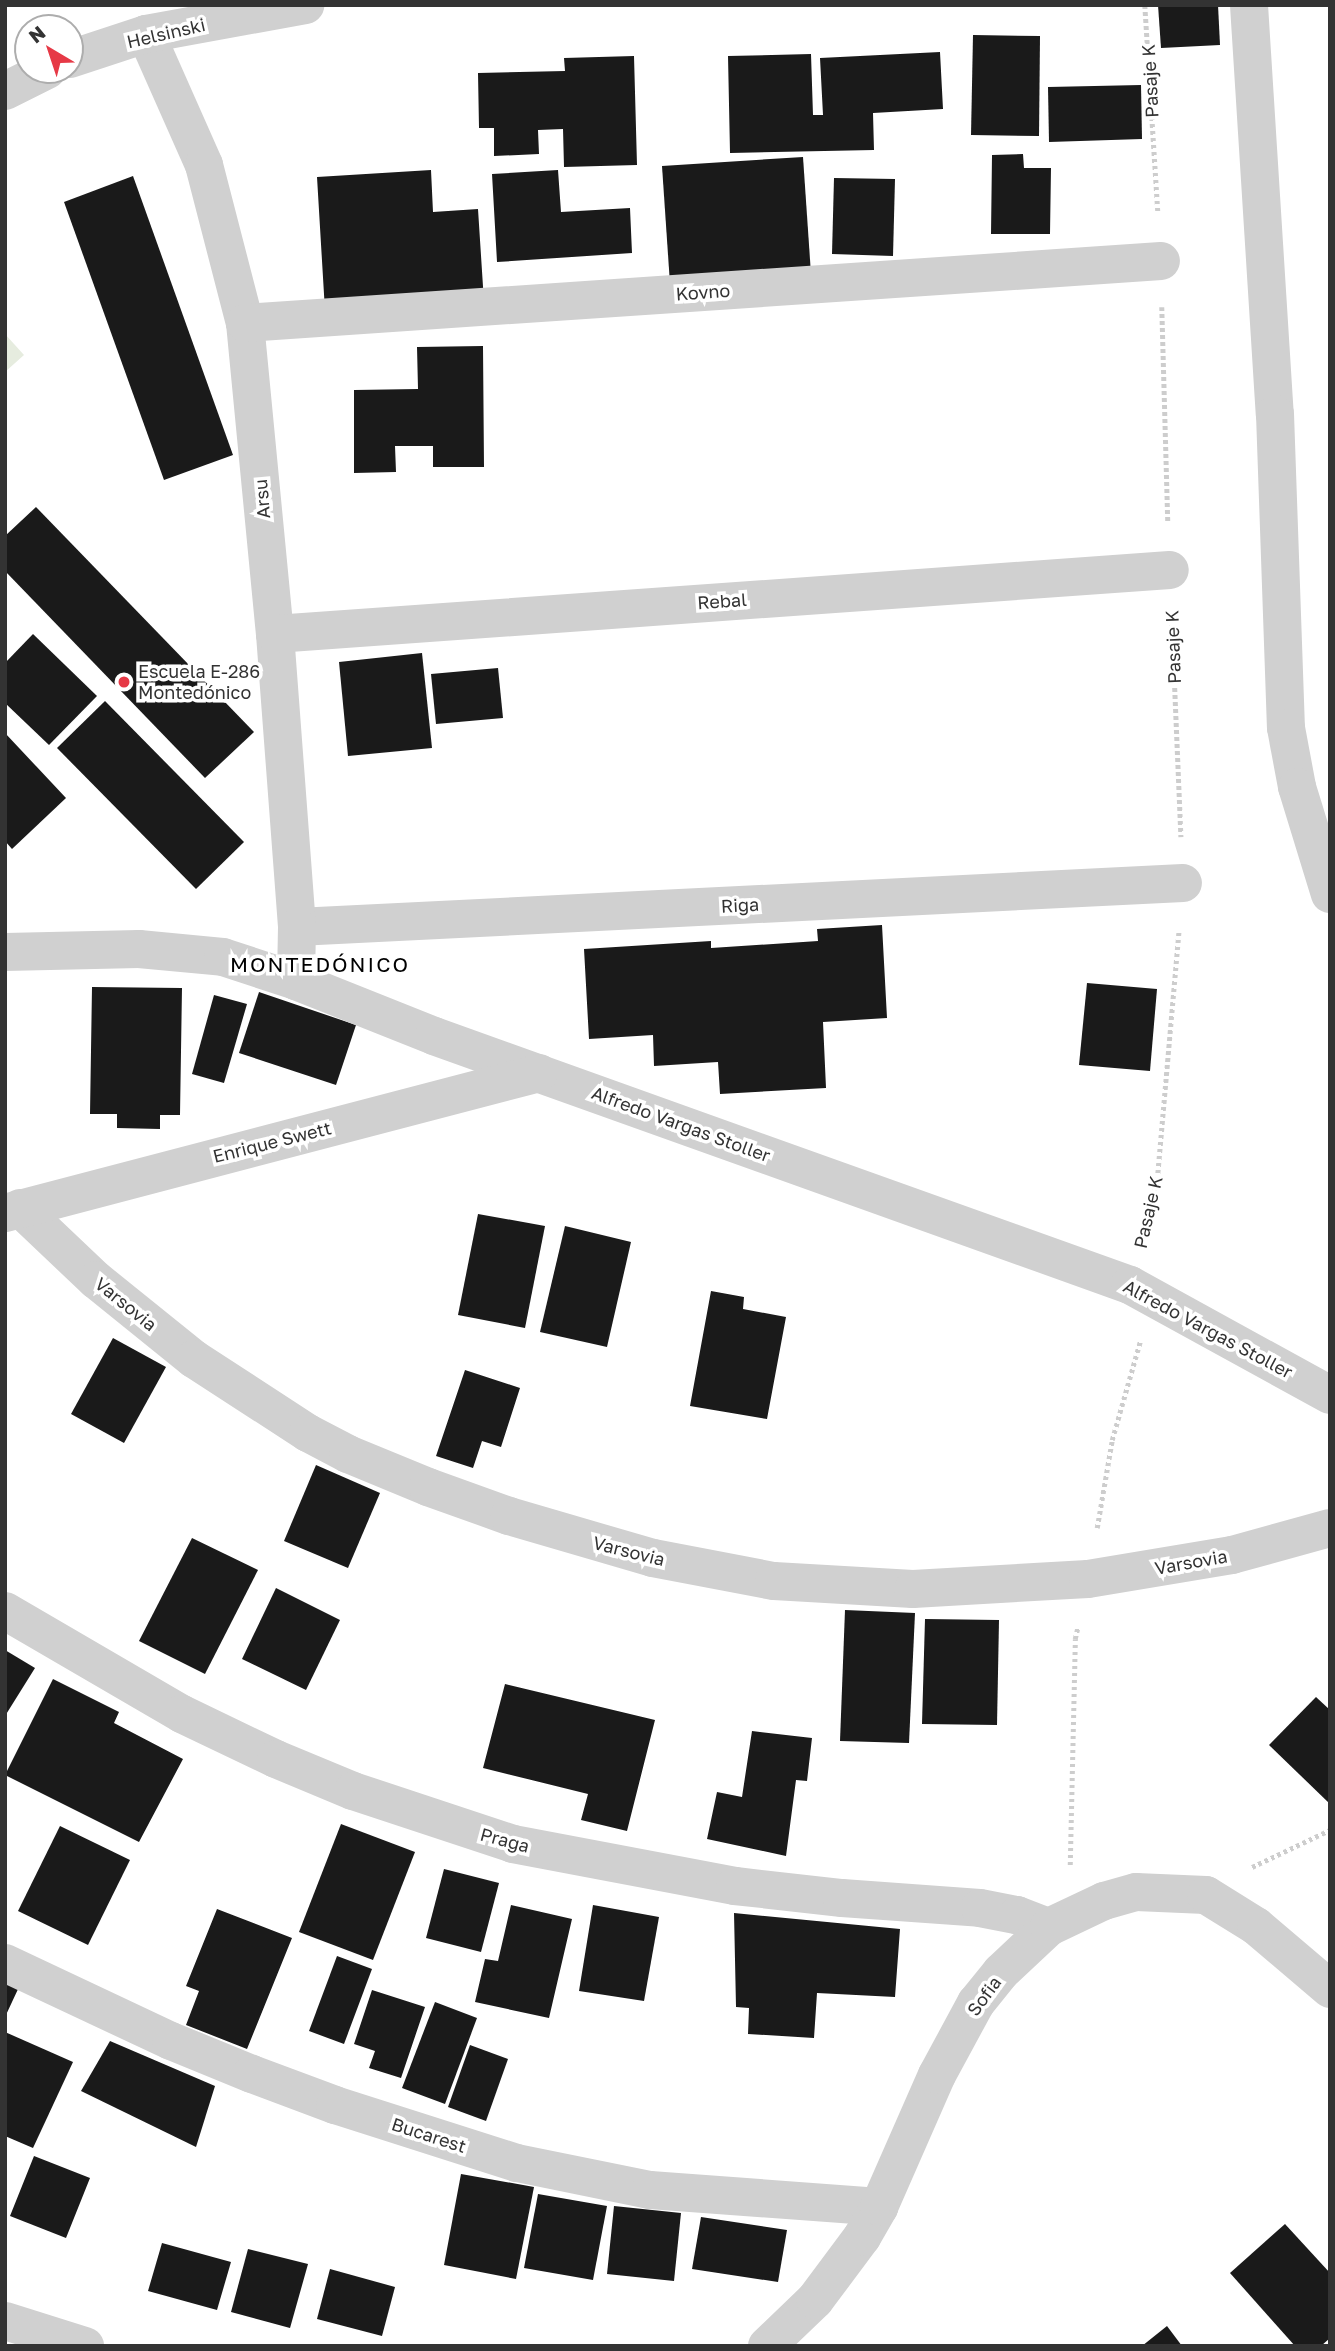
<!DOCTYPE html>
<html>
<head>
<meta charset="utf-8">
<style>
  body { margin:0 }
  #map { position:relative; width:1335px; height:2351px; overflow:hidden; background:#fff; font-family:"Golos Text",sans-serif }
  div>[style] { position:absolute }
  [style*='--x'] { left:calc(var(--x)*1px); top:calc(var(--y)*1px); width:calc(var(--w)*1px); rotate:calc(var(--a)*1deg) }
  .green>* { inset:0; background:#e6ecdf }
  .building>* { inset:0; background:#1a1a1a }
  .path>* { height:4.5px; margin-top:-2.25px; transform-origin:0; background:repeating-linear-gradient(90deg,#cdcdcd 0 3.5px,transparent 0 7px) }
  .pedestrian>* { height:38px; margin:-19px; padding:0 19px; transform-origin:19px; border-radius:19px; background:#d0d0d0 }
  .minor>* { height:38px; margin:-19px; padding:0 19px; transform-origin:19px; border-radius:19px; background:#d0d0d0 }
  .dots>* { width:19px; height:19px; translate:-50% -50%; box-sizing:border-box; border:4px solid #fff; border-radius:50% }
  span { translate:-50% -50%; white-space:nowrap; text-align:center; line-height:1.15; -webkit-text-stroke:7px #fff; paint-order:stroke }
  .street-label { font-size:18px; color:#333 }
  .poi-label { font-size:18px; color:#333 }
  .left { translate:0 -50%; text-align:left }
  .quarter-label { font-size:21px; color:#000; letter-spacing:2px }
  .frame { position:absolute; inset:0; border:7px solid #333; pointer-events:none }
  .north { position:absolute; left:14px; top:14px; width:70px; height:70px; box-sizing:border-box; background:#fff; border:2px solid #adadad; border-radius:50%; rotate:321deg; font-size:19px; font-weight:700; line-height:28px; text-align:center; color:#333 }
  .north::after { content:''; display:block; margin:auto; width:24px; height:32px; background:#e63946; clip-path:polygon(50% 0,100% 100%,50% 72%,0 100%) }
</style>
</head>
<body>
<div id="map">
  <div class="green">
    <i style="clip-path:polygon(5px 334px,24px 355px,5px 372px)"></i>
  </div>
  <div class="building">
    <i style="clip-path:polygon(1158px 5px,1218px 5px,1220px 45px,1161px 48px)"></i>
    <i style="clip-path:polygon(973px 35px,1040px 36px,1039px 136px,971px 135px)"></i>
    <i style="clip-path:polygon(940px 52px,943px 109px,873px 113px,874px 150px,730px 153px,728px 56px,811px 54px,813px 115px,823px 115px,820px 58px)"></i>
    <i style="clip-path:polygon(634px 56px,637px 165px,564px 167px,563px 129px,538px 130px,539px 154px,494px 156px,494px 128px,479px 128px,478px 73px,565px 71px,564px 58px)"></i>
    <i style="clip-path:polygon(1141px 85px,1142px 139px,1049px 142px,1048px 87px)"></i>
    <i style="clip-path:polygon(1023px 154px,1024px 168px,1051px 168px,1050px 234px,991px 234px,992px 155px)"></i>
    <i style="clip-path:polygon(803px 157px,811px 274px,670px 284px,662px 166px)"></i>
    <i style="clip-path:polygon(431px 170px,433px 212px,478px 209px,484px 302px,325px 311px,317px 177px)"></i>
    <i style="clip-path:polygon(558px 170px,561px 212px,630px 208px,632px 253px,497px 262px,492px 174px)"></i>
    <i style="clip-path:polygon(133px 176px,233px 455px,164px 480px,64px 202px)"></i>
    <i style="clip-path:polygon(834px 178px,895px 179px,893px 256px,832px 254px)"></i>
    <i style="clip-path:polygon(483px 346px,484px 467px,433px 467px,433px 446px,395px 446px,396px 472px,354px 473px,354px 390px,418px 389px,417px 347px)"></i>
    <i style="clip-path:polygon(36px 507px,254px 732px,205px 778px,5px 571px,5px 536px)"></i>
    <i style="clip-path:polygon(33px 634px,97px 696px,49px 745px,5px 703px,5px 663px)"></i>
    <i style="clip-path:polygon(422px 653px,432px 748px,348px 756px,339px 662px)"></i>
    <i style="clip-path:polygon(498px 668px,503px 718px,436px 724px,431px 674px)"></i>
    <i style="clip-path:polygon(105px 701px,244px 842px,196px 889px,57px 748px)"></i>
    <i style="clip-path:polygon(5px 733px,66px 798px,12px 849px,5px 841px)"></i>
    <i style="clip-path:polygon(882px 925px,887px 1018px,823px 1022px,826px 1088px,720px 1094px,718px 1062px,654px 1066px,653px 1035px,589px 1039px,584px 949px,711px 941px,711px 948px,818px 941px,817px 929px)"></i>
    <i style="clip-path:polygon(1087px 983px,1157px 989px,1150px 1071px,1079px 1065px)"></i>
    <i style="clip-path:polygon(92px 987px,182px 988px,180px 1115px,160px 1115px,160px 1129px,117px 1128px,117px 1114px,90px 1114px)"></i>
    <i style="clip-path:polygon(259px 992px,356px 1025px,336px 1085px,239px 1053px)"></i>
    <i style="clip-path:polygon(214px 995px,247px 1004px,224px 1083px,192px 1074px)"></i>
    <i style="clip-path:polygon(478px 1214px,545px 1226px,525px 1328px,458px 1315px)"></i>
    <i style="clip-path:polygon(565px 1226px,631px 1242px,607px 1347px,540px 1332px)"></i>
    <i style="clip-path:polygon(711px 1291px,744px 1297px,743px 1309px,786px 1317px,767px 1419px,690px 1406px)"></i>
    <i style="clip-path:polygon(113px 1338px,166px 1367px,124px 1443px,71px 1414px)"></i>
    <i style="clip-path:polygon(465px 1370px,520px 1388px,501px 1447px,482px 1441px,473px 1468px,436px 1456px)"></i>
    <i style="clip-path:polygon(316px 1465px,380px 1493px,348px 1568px,284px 1541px)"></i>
    <i style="clip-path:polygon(192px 1538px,258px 1570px,205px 1674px,139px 1641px)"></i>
    <i style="clip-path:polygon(276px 1588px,340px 1620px,306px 1690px,242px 1659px)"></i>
    <i style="clip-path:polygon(845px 1610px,915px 1613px,909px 1743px,840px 1741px)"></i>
    <i style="clip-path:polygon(925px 1619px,999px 1620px,997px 1725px,922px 1724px)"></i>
    <i style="clip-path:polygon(5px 1650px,35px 1668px,5px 1716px)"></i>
    <i style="clip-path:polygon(53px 1679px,119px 1712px,114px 1723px,183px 1759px,139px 1842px,5px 1775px)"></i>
    <i style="clip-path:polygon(505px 1684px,655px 1720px,627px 1831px,581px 1820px,588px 1794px,483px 1768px)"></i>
    <i style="clip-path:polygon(1316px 1697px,1330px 1710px,1330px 1804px,1269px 1745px)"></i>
    <i style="clip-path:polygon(752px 1731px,812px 1738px,807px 1781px,796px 1780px,786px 1856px,707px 1839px,717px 1792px,742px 1797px)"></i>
    <i style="clip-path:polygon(341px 1824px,415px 1852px,373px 1960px,299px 1932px)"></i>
    <i style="clip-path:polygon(60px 1826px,130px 1860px,88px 1945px,18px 1911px)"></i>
    <i style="clip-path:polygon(444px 1869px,499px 1883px,481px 1952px,426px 1938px)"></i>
    <i style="clip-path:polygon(511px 1905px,572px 1919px,549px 2018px,475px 2002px,485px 1959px,498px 1961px)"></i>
    <i style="clip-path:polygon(593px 1905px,659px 1917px,644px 2001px,579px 1991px)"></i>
    <i style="clip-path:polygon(217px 1909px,292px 1938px,247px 2049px,186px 2025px,199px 1991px,186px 1986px)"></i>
    <i style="clip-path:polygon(734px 1913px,900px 1929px,895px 1997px,817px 1993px,814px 2038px,748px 2034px,749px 2008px,736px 2007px)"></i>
    <i style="clip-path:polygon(337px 1956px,372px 1969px,344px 2044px,309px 2031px)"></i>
    <i style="clip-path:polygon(5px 1980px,19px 1987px,5px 2017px)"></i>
    <i style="clip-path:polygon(372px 1990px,425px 2007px,401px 2078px,369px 2068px,375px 2051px,354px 2044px)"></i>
    <i style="clip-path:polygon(435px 2002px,477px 2018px,445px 2104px,402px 2088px)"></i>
    <i style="clip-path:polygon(5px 2032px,73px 2062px,33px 2148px,5px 2136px)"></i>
    <i style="clip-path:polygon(110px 2041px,215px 2086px,196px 2147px,81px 2091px)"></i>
    <i style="clip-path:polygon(470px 2045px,508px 2059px,486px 2121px,448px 2107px)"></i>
    <i style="clip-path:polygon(34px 2156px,90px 2178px,66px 2238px,10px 2216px)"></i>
    <i style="clip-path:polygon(461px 2174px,534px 2187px,516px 2279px,444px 2265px)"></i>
    <i style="clip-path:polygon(538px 2194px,607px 2206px,593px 2280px,524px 2268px)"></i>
    <i style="clip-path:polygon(614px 2206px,681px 2213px,674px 2281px,607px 2274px)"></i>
    <i style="clip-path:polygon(701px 2217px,787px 2230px,778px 2282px,692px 2269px)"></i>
    <i style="clip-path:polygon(1285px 2224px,1330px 2273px,1330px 2338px,1321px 2346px,1295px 2346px,1230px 2273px)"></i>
    <i style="clip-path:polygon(162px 2243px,231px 2262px,217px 2310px,148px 2291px)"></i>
    <i style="clip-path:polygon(248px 2249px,308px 2264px,290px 2328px,231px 2312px)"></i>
    <i style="clip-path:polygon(330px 2269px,395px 2287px,382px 2336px,317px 2319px)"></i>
    <i style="clip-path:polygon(1167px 2326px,1182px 2346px,1142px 2346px)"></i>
  </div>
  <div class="path">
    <i style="--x:1145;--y:5;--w:209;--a:86.4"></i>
    <i style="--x:1162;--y:307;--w:215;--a:88.4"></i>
    <i style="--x:1172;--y:618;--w:219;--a:87.6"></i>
    <i style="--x:1142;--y:1239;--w:61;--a:-75.7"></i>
    <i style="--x:1157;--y:1180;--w:252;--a:-85"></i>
    <i style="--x:1097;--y:1528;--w:89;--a:-80.3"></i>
    <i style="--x:1112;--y:1440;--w:102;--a:-74.1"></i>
    <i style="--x:1070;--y:1865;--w:226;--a:-88.7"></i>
    <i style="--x:1075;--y:1639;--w:13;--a:-77"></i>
    <i style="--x:1252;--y:1867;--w:86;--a:-25.4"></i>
  </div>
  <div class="pedestrian">
    <i style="--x:297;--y:927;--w:887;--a:-2.84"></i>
  </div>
  <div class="minor">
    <i style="--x:1249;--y:5;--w:410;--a:86.4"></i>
    <i style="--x:1275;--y:414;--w:314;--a:88"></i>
    <i style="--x:1286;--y:728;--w:60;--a:79.4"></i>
    <i style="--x:1297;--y:787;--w:112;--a:72.9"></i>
    <i style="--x:146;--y:34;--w:143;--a:66.1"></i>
    <i style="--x:204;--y:165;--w:163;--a:75.5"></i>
    <i style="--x:245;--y:323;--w:312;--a:84.5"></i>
    <i style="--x:275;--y:634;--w:294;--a:85.7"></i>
    <i style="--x:297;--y:927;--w:54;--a:91.1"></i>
    <i style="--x:70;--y:59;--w:80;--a:-18.2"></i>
    <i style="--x:146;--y:34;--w:162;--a:-10.3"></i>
    <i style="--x:5;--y:91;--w:47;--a:-26.6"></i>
    <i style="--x:245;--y:323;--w:918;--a:-3.87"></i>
    <i style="--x:275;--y:634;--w:897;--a:-4.09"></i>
    <i style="--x:5;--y:952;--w:134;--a:-1.3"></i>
    <i style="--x:139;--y:949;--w:84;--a:5.4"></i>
    <i style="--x:223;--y:957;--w:77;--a:18.2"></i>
    <i style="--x:296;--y:981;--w:149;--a:21.7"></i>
    <i style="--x:434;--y:1036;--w:739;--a:19.69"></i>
    <i style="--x:1130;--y:1285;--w:228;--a:28.8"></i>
    <i style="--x:20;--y:1208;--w:105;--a:43.5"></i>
    <i style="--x:96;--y:1280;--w:126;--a:38.9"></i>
    <i style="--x:194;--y:1359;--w:136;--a:33"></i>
    <i style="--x:308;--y:1433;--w:45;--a:27.7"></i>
    <i style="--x:348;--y:1454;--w:87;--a:22.4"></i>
    <i style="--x:428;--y:1487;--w:86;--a:19.7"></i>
    <i style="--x:509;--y:1516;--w:150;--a:16.3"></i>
    <i style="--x:653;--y:1558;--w:123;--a:10.8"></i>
    <i style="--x:774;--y:1581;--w:139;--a:3.3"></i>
    <i style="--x:913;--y:1589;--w:175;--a:-3.3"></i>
    <i style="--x:1088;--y:1579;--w:146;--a:-9.5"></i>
    <i style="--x:1232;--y:1555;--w:102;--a:-15.4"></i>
    <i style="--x:5;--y:1213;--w:552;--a:-14.69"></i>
    <i style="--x:5;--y:1611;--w:205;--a:30.2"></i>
    <i style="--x:182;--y:1714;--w:104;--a:25.6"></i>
    <i style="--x:276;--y:1759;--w:83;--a:22.6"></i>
    <i style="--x:353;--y:1791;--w:169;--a:18.3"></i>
    <i style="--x:513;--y:1844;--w:226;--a:10.7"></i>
    <i style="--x:735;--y:1886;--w:108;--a:6.4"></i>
    <i style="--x:842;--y:1898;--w:138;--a:4.1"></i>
    <i style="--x:980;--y:1908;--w:38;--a:11"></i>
    <i style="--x:1017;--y:1915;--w:34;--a:21"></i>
    <i style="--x:5;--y:1963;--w:183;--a:25.2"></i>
    <i style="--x:171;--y:2041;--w:87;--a:22.2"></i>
    <i style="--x:252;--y:2074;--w:89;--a:20.5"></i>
    <i style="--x:335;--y:2105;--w:191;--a:17.7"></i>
    <i style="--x:517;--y:2163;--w:136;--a:11.5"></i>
    <i style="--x:650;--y:2190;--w:230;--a:4.2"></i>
    <i style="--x:5;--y:2321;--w:84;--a:17.4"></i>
    <i style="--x:767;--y:2346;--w:66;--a:-43.8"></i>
    <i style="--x:815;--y:2300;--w:79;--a:-53.3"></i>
    <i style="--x:862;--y:2237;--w:34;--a:-60"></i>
    <i style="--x:879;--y:2207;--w:144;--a:-66.3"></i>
    <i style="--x:937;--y:2075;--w:82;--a:-61.6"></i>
    <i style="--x:976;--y:2003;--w:40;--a:-51"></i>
    <i style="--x:1001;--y:1972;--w:66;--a:-43.2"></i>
    <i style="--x:1049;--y:1927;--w:61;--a:-25.3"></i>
    <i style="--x:1104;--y:1901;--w:33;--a:-16"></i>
    <i style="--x:1136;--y:1892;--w:70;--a:2.5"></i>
    <i style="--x:1206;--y:1895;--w:59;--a:31.8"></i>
    <i style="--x:1256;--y:1926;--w:97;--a:40.4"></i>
  </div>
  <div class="dots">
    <i style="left:124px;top:682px;background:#e63946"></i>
  </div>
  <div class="street-label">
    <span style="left:166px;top:33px;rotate:-13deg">Helsinski</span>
    <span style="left:1150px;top:81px;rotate:-93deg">Pasaje K</span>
    <span style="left:703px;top:292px;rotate:-4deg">Kovno</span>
    <span style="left:262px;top:499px;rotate:-95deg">Arsu</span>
    <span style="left:722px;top:601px;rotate:-4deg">Rebal</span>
    <span style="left:1173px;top:647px;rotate:-92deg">Pasaje K</span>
    <span style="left:740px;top:905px;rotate:-3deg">Riga</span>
    <span style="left:681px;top:1124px;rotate:20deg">Alfredo Vargas Stoller</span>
    <span style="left:272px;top:1142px;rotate:-14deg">Enrique Swett</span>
    <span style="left:1148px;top:1212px;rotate:-77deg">Pasaje K</span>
    <span style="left:126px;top:1304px;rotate:39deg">Varsovia</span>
    <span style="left:1208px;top:1329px;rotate:28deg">Alfredo Vargas Stoller</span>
    <span style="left:629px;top:1551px;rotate:14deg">Varsovia</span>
    <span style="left:1191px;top:1562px;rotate:-10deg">Varsovia</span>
    <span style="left:505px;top:1840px;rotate:15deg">Praga</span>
    <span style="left:984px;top:1996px;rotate:-54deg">Sofia</span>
    <span style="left:429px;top:2135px;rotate:18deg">Bucarest</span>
  </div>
  <div class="poi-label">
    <span class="left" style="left:138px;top:682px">Escuela E-286<br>Montedónico</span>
  </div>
  <div class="quarter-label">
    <span style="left:320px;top:964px">MONTEDÓNICO</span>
  </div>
  <div class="frame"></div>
  <div class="north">N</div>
</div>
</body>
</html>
